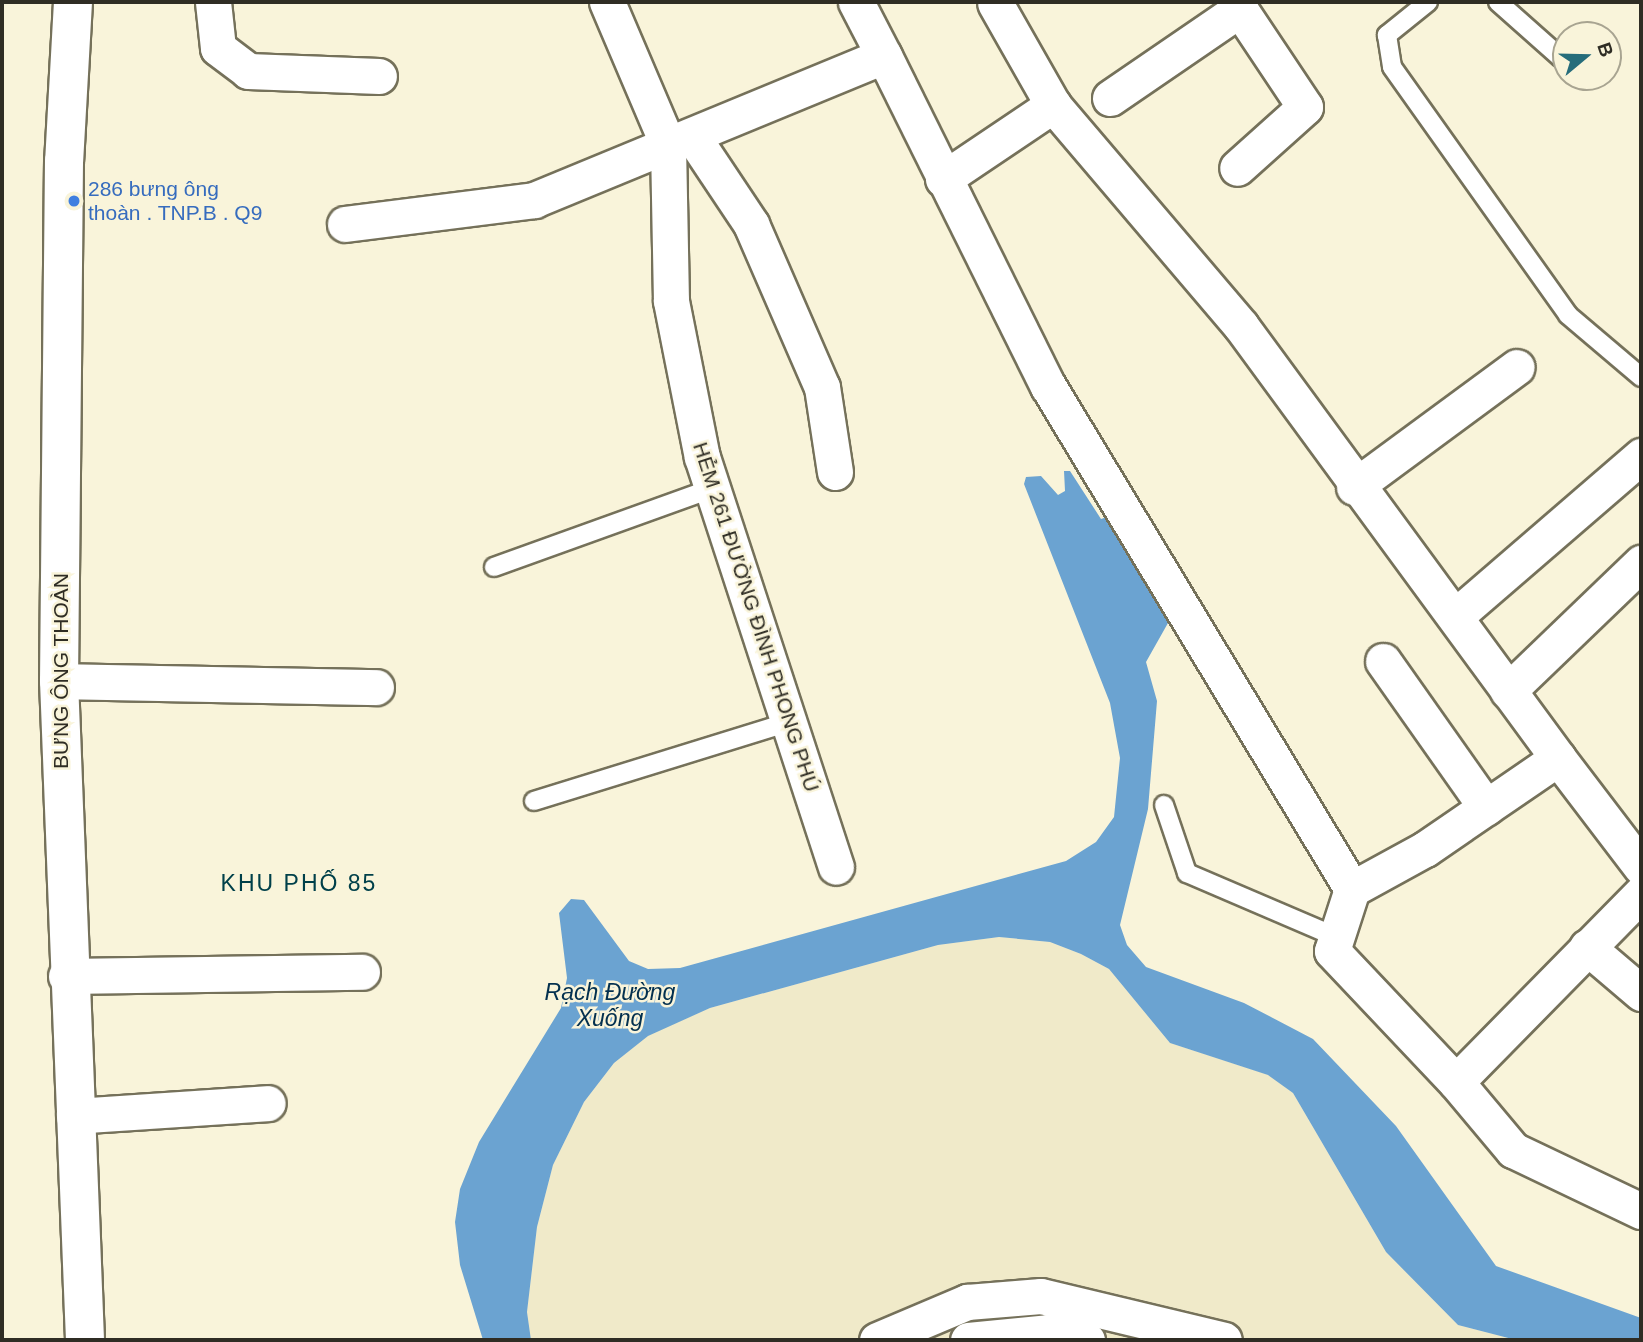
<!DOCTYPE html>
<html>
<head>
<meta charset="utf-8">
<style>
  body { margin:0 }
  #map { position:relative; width:1643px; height:1342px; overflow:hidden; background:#f9f4da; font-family:Arial,sans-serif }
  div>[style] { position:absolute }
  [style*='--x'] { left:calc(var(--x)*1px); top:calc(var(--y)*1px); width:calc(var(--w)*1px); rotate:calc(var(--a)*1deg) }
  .built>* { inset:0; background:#f0eac9 }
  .water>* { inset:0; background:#6ba3d1 }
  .roads { filter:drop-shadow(2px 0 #75715a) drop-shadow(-2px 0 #75715a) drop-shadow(0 2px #75715a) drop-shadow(0 -2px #75715a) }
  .service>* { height:18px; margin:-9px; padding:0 9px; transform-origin:9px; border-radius:9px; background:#fff }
  .minor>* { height:35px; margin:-17.5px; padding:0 17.5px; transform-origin:17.5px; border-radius:17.5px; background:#fff }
  .tertiary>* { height:38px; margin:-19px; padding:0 19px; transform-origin:19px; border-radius:19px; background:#fff }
  .dots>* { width:19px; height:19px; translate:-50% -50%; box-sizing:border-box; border:4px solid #f9f4da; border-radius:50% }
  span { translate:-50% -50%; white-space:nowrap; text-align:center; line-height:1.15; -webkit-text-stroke:5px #f9f4da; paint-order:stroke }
  .shop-label { font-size:21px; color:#366cbe }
  .left { translate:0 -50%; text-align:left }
  .street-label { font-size:21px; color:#2f2d24 }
  .neighbourhood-label { font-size:23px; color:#00404a; letter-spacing:2px }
  .water-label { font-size:23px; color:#03304f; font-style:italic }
  .frame { position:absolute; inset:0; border:4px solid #2f2d24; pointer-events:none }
  .north { position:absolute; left:1552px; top:21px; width:70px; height:70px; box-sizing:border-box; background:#f9f4da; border:2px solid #a8a491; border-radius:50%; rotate:71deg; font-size:19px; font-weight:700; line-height:28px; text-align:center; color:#2f2d24 }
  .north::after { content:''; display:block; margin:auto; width:24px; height:32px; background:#266d7b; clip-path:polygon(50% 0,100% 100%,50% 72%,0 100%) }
</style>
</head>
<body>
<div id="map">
  <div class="built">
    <i style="clip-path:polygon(999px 937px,1050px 942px,1081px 954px,1109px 969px,1170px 1043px,1269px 1075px,1293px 1093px,1386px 1252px,1458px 1325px,1516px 1340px,531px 1340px,527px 1312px,537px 1227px,553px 1165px,584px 1102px,614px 1063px,648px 1035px,710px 1008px,938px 945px)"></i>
  </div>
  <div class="water">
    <i style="clip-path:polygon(1064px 471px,1070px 471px,1101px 519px,1107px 517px,1157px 589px,1168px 623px,1146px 662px,1157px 701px,1148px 809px,1120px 925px,1127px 945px,1146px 967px,1244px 1003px,1313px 1039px,1396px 1126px,1496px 1266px,1641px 1318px,1641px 1340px,1516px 1340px,1458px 1325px,1386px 1252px,1293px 1093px,1268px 1075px,1170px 1043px,1109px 969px,1081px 954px,1050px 942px,999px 937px,938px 945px,710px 1008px,648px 1036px,614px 1063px,584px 1102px,553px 1165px,537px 1227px,527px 1312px,531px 1340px,483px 1340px,460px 1265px,455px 1222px,460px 1189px,479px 1142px,561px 1008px,567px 978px,559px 913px,571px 899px,584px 900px,629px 961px,648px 969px,680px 968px,1066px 861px,1096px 842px,1114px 817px,1120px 758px,1110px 703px,1024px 484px,1026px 477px,1041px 476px,1058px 495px,1065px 491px)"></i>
  </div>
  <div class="roads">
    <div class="service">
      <i style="--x:1428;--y:2;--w:53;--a:141.2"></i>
      <i style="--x:1387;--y:35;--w:32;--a:81"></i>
      <i style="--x:1392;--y:67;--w:304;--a:54.6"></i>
      <i style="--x:1568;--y:315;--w:96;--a:40.3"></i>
      <i style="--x:1498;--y:2;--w:84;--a:41.6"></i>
      <i style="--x:494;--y:567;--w:233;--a:-19.8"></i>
      <i style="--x:534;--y:801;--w:267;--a:-17.2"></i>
      <i style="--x:1164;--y:805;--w:72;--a:71.3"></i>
      <i style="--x:1187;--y:873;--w:162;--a:23.2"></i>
    </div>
    <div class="minor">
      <i style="--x:213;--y:2;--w:46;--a:83.8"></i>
      <i style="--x:218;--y:48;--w:38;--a:37"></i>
      <i style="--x:248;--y:71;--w:131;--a:2.2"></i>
      <i style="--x:607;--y:2;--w:155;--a:66.9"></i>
      <i style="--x:668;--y:145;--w:156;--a:88.9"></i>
      <i style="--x:671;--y:301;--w:159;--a:78.8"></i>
      <i style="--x:702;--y:457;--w:431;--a:71.9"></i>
      <i style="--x:856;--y:2;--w:61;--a:62.6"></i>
      <i style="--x:1235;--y:2;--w:126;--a:56.3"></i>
      <i style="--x:1305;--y:107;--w:91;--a:138.1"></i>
      <i style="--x:1110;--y:98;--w:158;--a:-34.4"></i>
      <i style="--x:1053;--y:105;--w:290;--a:49.6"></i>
      <i style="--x:1241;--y:326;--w:536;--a:53.73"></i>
      <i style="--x:1558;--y:758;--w:161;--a:145.6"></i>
      <i style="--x:1425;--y:849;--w:83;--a:151.3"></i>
      <i style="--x:693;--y:137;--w:105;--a:56.3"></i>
      <i style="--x:751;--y:224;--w:178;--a:66.5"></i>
      <i style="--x:822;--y:387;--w:86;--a:81.3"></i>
      <i style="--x:943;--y:179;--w:133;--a:-33.9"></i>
      <i style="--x:1053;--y:105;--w:117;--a:-119.6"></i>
      <i style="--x:345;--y:224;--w:191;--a:-7.2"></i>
      <i style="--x:534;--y:200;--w:378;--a:-22.4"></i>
      <i style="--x:884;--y:56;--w:369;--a:63.6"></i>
      <i style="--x:1048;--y:386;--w:588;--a:58.85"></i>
      <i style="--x:1352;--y:889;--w:65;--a:107.9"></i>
      <i style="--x:1332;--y:951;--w:180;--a:46.6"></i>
      <i style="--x:1456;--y:1082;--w:264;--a:-45.5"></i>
      <i style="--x:1354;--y:487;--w:202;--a:-36.4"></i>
      <i style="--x:1458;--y:614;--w:242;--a:-40.8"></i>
      <i style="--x:1383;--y:661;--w:179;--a:54.8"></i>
      <i style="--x:59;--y:681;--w:317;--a:1.1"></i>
      <i style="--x:1508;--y:691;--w:185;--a:-43.9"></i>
      <i style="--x:1558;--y:758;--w:137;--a:52.7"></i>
      <i style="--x:1587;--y:947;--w:71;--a:40.4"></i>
      <i style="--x:66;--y:976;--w:296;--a:-0.8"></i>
      <i style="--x:1456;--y:1082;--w:89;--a:50"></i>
      <i style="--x:1513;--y:1150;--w:142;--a:25.5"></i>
      <i style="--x:74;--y:1116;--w:194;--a:-3.8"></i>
      <i style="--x:877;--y:1340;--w:98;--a:-22.9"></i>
      <i style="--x:967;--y:1302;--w:74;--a:-4.6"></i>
      <i style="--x:1041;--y:1296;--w:188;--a:13.5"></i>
      <i style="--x:968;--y:1340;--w:80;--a:-5.7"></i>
      <i style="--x:1048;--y:1332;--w:40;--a:12"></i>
    </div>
    <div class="tertiary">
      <i style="--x:73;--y:2;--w:159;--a:93.2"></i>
      <i style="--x:64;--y:161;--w:520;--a:90.55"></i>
      <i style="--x:59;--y:681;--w:660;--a:87.74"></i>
    </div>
  </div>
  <div class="dots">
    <i style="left:74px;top:201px;background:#3f7fe0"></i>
  </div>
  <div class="shop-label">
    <span class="left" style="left:88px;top:201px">286 bưng ông<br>thoàn . TNP.B . Q9</span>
  </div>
  <div class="street-label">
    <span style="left:756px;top:617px;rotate:72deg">HẺM 261 ĐƯỜNG ĐÌNH PHONG PHÚ</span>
    <span style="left:61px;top:671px;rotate:-90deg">BƯNG ÔNG THOÀN</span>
  </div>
  <div class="neighbourhood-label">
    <span style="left:299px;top:883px">KHU PHỐ 85</span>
  </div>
  <div class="water-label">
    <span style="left:610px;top:1005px">Rạch Đường<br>Xuống</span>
  </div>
  <div class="frame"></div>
  <div class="north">B</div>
</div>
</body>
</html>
